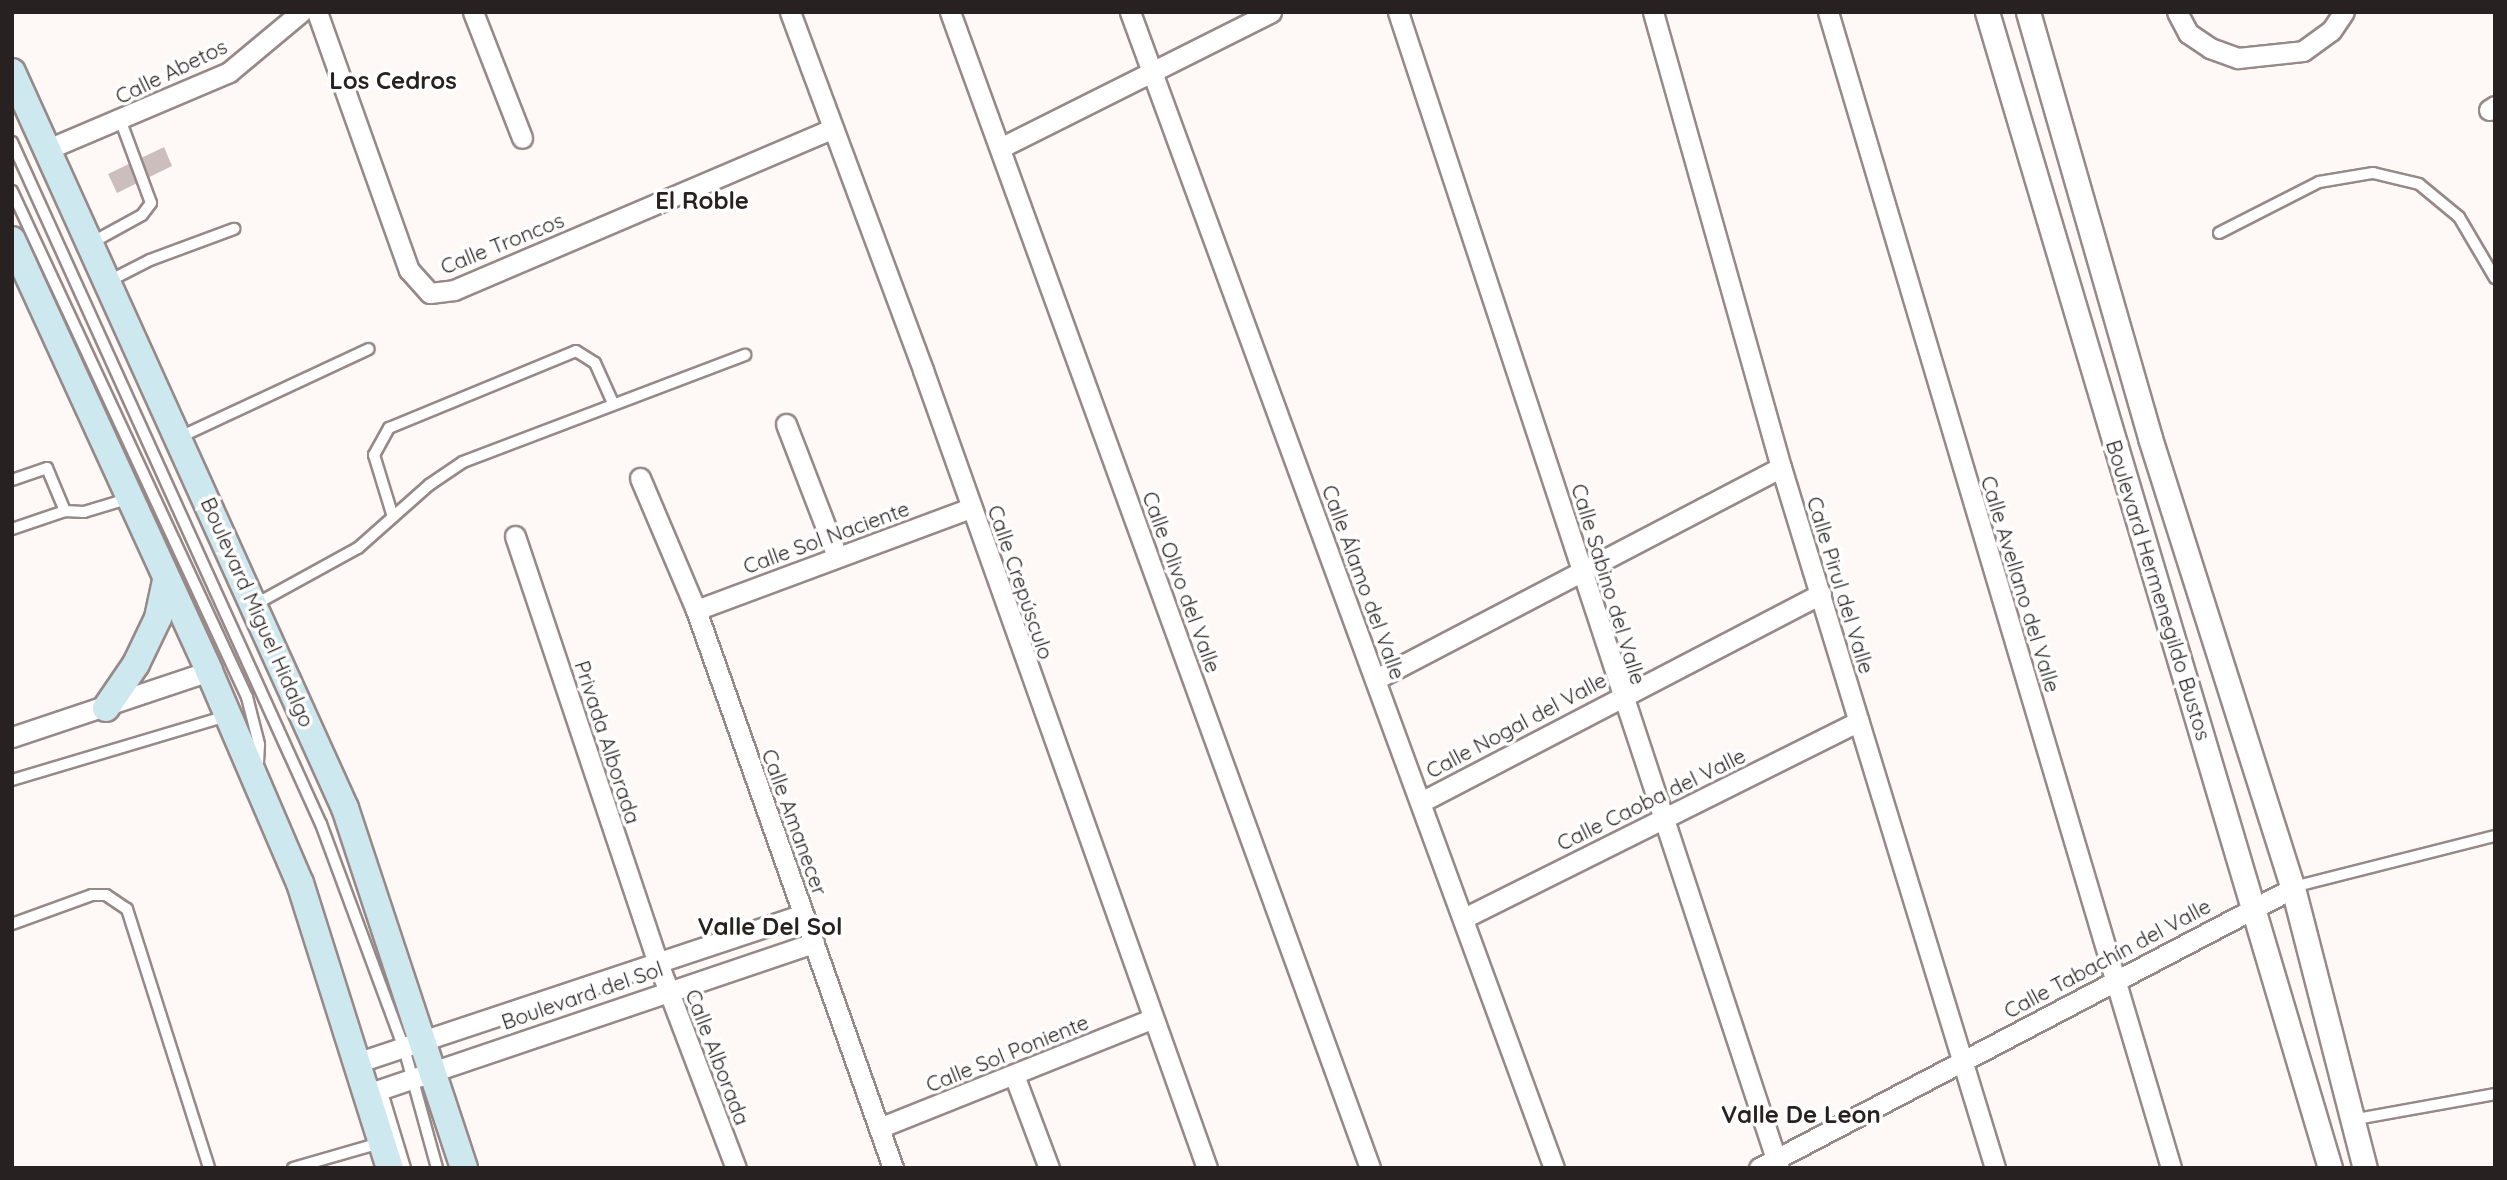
<!DOCTYPE html>
<html>
<head>
<meta charset="utf-8">
<style>
  body { margin:0 }
  #map { position:relative; width:2507px; height:1180px; overflow:hidden; background:#fef8f7; font-family:Quicksand,sans-serif }
  div>[style] { position:absolute }
  [style*='--x'] { left:calc(var(--x)*1px); top:calc(var(--y)*1px); width:calc(var(--w)*1px); rotate:calc(var(--a)*1deg) }
  .building>* { inset:0; background:#ccbebc }
  .roads { filter:drop-shadow(2px 0 #978988) drop-shadow(-2px 0 #978988) drop-shadow(0 2px #978988) drop-shadow(0 -2px #978988) }
  .service>* { height:10px; margin:-5px; padding:0 5px; transform-origin:5px; border-radius:5px; background:#fff }
  .minor>* { height:19px; margin:-9.5px; padding:0 9.5px; transform-origin:9.5px; border-radius:9.5px; background:#fff }
  .tertiary>* { height:23px; margin:-11.5px; padding:0 11.5px; transform-origin:11.5px; border-radius:11.5px; background:#fff }
  .secondary>* { height:26px; margin:-13px; padding:0 13px; transform-origin:13px; border-radius:13px; background:#cde8ee }
  span { translate:-50% -50%; white-space:nowrap; text-align:center; line-height:1.15; -webkit-text-stroke:7px #fff; paint-order:stroke }
  .street-label { font-size:21px; color:#272221 }
  .quarter-label { font-size:24px; color:#272221; font-weight:700 }
  .frame { position:absolute; inset:0; border:14px solid #272221; pointer-events:none }
</style>
</head>
<body>
<div id="map">
  <div class="building">
    <i style="clip-path:polygon(164px 147px,172px 166px,117px 193px,108px 174px)"></i>
  </div>
  <div class="roads">
    <div class="service">
      <i style="--x:12;--y:142;--w:749;--a:65.63"></i>
      <i style="--x:321;--y:824;--w:239;--a:69.7"></i>
      <i style="--x:404;--y:1048;--w:124;--a:74.6"></i>
      <i style="--x:12;--y:191;--w:558;--a:65.09"></i>
      <i style="--x:247;--y:697;--w:49;--a:75.7"></i>
      <i style="--x:259;--y:744;--w:19;--a:93"></i>
      <i style="--x:2219;--y:233;--w:112;--a:-27"></i>
      <i style="--x:2319;--y:182;--w:55;--a:-9.5"></i>
      <i style="--x:2373;--y:173;--w:47;--a:13.4"></i>
      <i style="--x:2419;--y:184;--w:52;--a:39.5"></i>
      <i style="--x:2459;--y:217;--w:71;--a:59.5"></i>
      <i style="--x:91;--y:243;--w:58;--a:-28.8"></i>
      <i style="--x:142;--y:215;--w:15;--a:-53"></i>
      <i style="--x:151;--y:203;--w:86;--a:-110.3"></i>
      <i style="--x:109;--y:281;--w:46;--a:-27.1"></i>
      <i style="--x:150;--y:260;--w:90;--a:-20.3"></i>
      <i style="--x:180;--y:437;--w:208;--a:-25"></i>
      <i style="--x:12;--y:480;--w:37;--a:-19"></i>
      <i style="--x:47;--y:468;--w:47;--a:67.3"></i>
      <i style="--x:65;--y:511;--w:19;--a:3"></i>
      <i style="--x:84;--y:512;--w:45;--a:-16.8"></i>
      <i style="--x:393;--y:517;--w:65;--a:-107"></i>
      <i style="--x:374;--y:455;--w:31;--a:-61"></i>
      <i style="--x:389;--y:428;--w:202;--a:-22.4"></i>
      <i style="--x:576;--y:351;--w:22;--a:32"></i>
      <i style="--x:595;--y:363;--w:44;--a:65.8"></i>
      <i style="--x:12;--y:529;--w:56;--a:-18.8"></i>
      <i style="--x:256;--y:604;--w:116;--a:-28.8"></i>
      <i style="--x:358;--y:548;--w:95;--a:-41.6"></i>
      <i style="--x:429;--y:485;--w:41;--a:-34.1"></i>
      <i style="--x:463;--y:462;--w:302;--a:-20.8"></i>
      <i style="--x:12;--y:780;--w:224;--a:-16.6"></i>
      <i style="--x:2293;--y:887;--w:208;--a:-14.2"></i>
      <i style="--x:12;--y:924;--w:85;--a:-19.9"></i>
      <i style="--x:92;--y:895;--w:14;--a:0"></i>
      <i style="--x:106;--y:895;--w:25;--a:34"></i>
      <i style="--x:127;--y:909;--w:272;--a:72.4"></i>
      <i style="--x:381;--y:1089;--w:83;--a:73.1"></i>
      <i style="--x:2351;--y:1120;--w:146;--a:-10.2"></i>
      <i style="--x:293;--y:1168;--w:91;--a:-16"></i>
    </div>
    <div class="minor">
      <i style="--x:317;--y:12;--w:274;--a:70.4"></i>
      <i style="--x:409;--y:270;--w:31;--a:48"></i>
      <i style="--x:430;--y:293;--w:24;--a:-7"></i>
      <i style="--x:454;--y:290;--w:412;--a:-23.1"></i>
      <i style="--x:473;--y:12;--w:135;--a:68.7"></i>
      <i style="--x:790;--y:12;--w:382;--a:69.6"></i>
      <i style="--x:923;--y:370;--w:847;--a:70.41"></i>
      <i style="--x:950;--y:12;--w:1230;--a:70.03"></i>
      <i style="--x:1130;--y:12;--w:1231;--a:69.86"></i>
      <i style="--x:1398;--y:12;--w:1217;--a:71.76"></i>
      <i style="--x:1653;--y:12;--w:473;--a:74.3"></i>
      <i style="--x:1781;--y:467;--w:733;--a:73.02"></i>
      <i style="--x:1828;--y:12;--w:1206;--a:73.47"></i>
      <i style="--x:2177;--y:12;--w:24;--a:62"></i>
      <i style="--x:2188;--y:33;--w:27;--a:34"></i>
      <i style="--x:2210;--y:48;--w:30;--a:20"></i>
      <i style="--x:2238;--y:58;--w:65;--a:-6.1"></i>
      <i style="--x:2303;--y:51;--w:34;--a:-36"></i>
      <i style="--x:2331;--y:31;--w:23;--a:-56"></i>
      <i style="--x:2489;--y:110;--w:7;--a:-34"></i>
      <i style="--x:1000;--y:148;--w:303;--a:-26.6"></i>
      <i style="--x:48;--y:149;--w:197;--a:-23"></i>
      <i style="--x:229;--y:72;--w:94;--a:-39.8"></i>
      <i style="--x:786;--y:424;--w:142;--a:68.9"></i>
      <i style="--x:640;--y:478;--w:143;--a:67"></i>
      <i style="--x:696;--y:610;--w:592;--a:70.55"></i>
      <i style="--x:515;--y:536;--w:450;--a:71.5"></i>
      <i style="--x:658;--y:963;--w:219;--a:69.2"></i>
      <i style="--x:696;--y:610;--w:293;--a:-20.4"></i>
      <i style="--x:1376;--y:679;--w:457;--a:-27.6"></i>
      <i style="--x:12;--y:737;--w:208;--a:-18.5"></i>
      <i style="--x:1421;--y:802;--w:451;--a:-27.5"></i>
      <i style="--x:1464;--y:918;--w:441;--a:-26.5"></i>
      <i style="--x:356;--y:1063;--w:471;--a:-18.4"></i>
      <i style="--x:1014;--y:1075;--w:99;--a:69.4"></i>
      <i style="--x:367;--y:1094;--w:472;--a:-18.7"></i>
      <i style="--x:879;--y:1128;--w:294;--a:-21.8"></i>
      <i style="--x:1759;--y:1168;--w:603;--a:-27.67"></i>
    </div>
    <div class="tertiary">
      <i style="--x:1987;--y:12;--w:1206;--a:73.47"></i>
      <i style="--x:2028;--y:12;--w:443;--a:74"></i>
      <i style="--x:2150;--y:438;--w:472;--a:72.4"></i>
      <i style="--x:2293;--y:888;--w:289;--a:75.6"></i>
    </div>
    <div class="secondary">
      <i style="--x:12;--y:72;--w:808;--a:65.66"></i>
      <i style="--x:345;--y:808;--w:379;--a:71.7"></i>
      <i style="--x:12;--y:240;--w:474;--a:65.4"></i>
      <i style="--x:209;--y:671;--w:231;--a:66.8"></i>
      <i style="--x:300;--y:883;--w:299;--a:72.5"></i>
      <i style="--x:106;--y:708;--w:53;--a:-55.7"></i>
      <i style="--x:136;--y:664;--w:51;--a:-64.4"></i>
      <i style="--x:158;--y:618;--w:39;--a:-78"></i>
    </div>
  </div>
  <div class="street-label">
    <span style="left:171px;top:71px;rotate:-26deg">Calle Abetos</span>
    <span style="left:502px;top:243px;rotate:-22deg">Calle Troncos</span>
    <span style="left:826px;top:537px;rotate:-20deg">Calle Sol Naciente</span>
    <span style="left:1021px;top:582px;rotate:71deg">Calle Crepúsculo</span>
    <span style="left:1182px;top:582px;rotate:70deg">Calle Olivo del Valle</span>
    <span style="left:1364px;top:582px;rotate:70deg">Calle Álamo del Valle</span>
    <span style="left:1609px;top:584px;rotate:73deg">Calle Sabino del Valle</span>
    <span style="left:2021px;top:584px;rotate:73deg">Calle Avellano del Valle</span>
    <span style="left:1841px;top:585px;rotate:73deg">Calle Pirul del Valle</span>
    <span style="left:2159px;top:590px;rotate:73deg">Boulevard Hermenegildo Bustos</span>
    <span style="left:258px;top:612px;rotate:66deg">Boulevard Miguel Hidalgo</span>
    <span style="left:1516px;top:725px;rotate:-28deg">Calle Nogal del Valle</span>
    <span style="left:608px;top:742px;rotate:72deg">Privada Alborada</span>
    <span style="left:1651px;top:799px;rotate:-26deg">Calle Caoba del Valle</span>
    <span style="left:795px;top:822px;rotate:70deg">Calle Amanecer</span>
    <span style="left:2107px;top:958px;rotate:-28deg">Calle Tabachín del Valle</span>
    <span style="left:582px;top:995px;rotate:-19deg">Boulevard del Sol</span>
    <span style="left:1007px;top:1053px;rotate:-22deg">Calle Sol Poniente</span>
    <span style="left:718px;top:1057px;rotate:69deg">Calle Alborada</span>
  </div>
  <div class="quarter-label">
    <span style="left:393px;top:81px">Los Cedros</span>
    <span style="left:702px;top:201px">El Roble</span>
    <span style="left:770px;top:927px">Valle Del Sol</span>
    <span style="left:1801px;top:1115px">Valle De Leon</span>
  </div>
  <div class="frame"></div>
</div>
</body>
</html>
